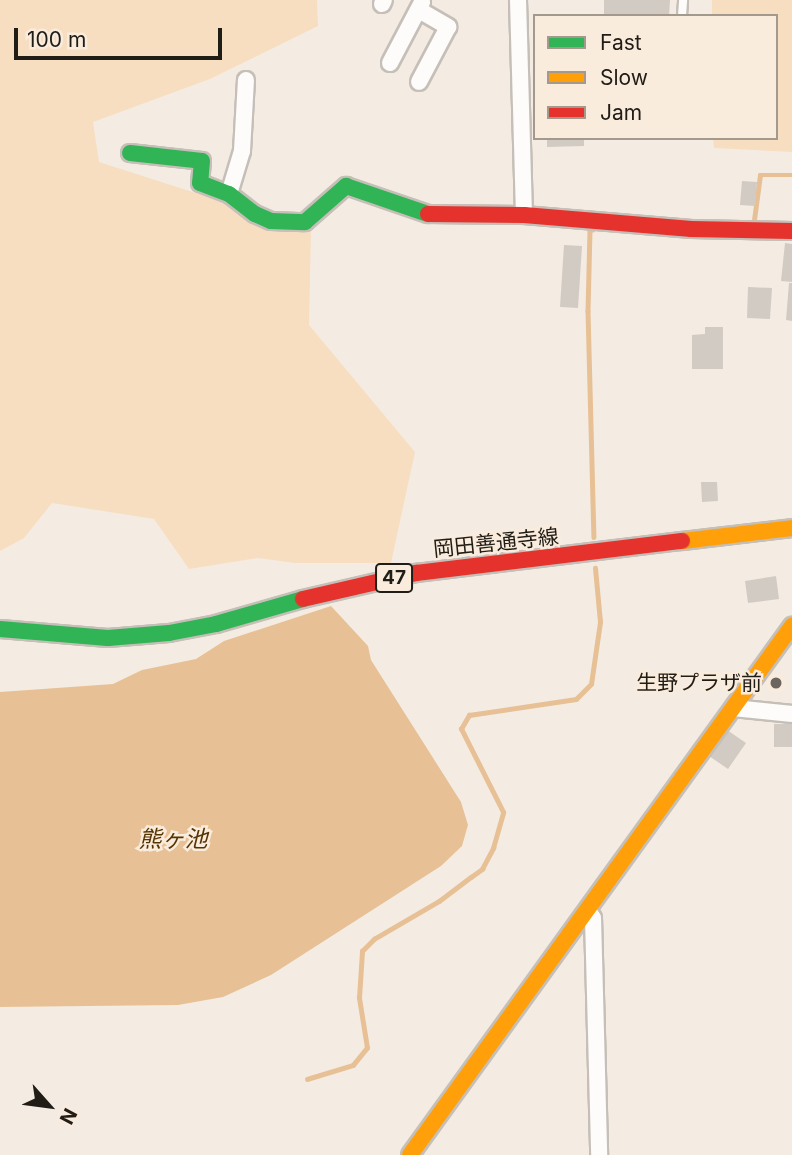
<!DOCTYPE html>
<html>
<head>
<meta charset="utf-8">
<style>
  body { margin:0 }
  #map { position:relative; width:792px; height:1155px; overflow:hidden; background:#f4ece3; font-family:Inter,"Noto Sans JP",sans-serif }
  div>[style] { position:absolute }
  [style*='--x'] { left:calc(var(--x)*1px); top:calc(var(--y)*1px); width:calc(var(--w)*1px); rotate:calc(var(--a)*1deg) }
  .green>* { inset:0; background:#f7dec1 }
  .water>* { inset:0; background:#e7c195 }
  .stream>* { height:4.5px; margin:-2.25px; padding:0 2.25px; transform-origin:2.25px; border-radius:2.25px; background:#e7c195 }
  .building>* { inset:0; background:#d1cbc4 }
  .roads { filter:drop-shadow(2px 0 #c5bfb8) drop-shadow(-2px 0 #c5bfb8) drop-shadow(0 2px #c5bfb8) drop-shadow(0 -2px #c5bfb8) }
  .lane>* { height:8px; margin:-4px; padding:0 4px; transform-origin:4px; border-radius:4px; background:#fdfcfb }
  .street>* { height:16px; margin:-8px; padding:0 8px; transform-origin:8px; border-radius:8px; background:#fdfcfb }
  .fast>* { height:16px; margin:-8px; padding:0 8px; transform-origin:8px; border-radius:8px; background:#30b455 }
  .slow>* { height:16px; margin:-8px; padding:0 8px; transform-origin:8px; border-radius:8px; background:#ff9f0a }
  .jam>* { height:16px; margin:-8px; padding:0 8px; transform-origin:8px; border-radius:8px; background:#e5322d }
  .dots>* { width:19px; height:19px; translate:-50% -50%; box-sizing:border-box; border:4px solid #faecdd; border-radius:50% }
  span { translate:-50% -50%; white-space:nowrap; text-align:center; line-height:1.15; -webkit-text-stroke:5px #faecdd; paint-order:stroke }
  .shield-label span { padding:2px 5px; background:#faecdd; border:2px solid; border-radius:5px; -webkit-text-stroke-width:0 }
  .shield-label { font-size:19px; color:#201c16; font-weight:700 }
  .street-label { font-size:21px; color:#201c16 }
  .poi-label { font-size:21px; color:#201c16 }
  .right { translate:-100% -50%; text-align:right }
  .water-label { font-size:23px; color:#563503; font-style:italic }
  .legend { position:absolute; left:533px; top:14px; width:245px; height:126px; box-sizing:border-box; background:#faecdd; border:2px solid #a3998d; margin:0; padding:9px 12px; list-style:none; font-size:21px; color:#201c16 }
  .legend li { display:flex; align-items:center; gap:14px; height:35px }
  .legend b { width:35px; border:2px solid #a3998d }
  .north { position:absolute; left:14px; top:1071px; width:70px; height:70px; -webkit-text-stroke:5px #faecdd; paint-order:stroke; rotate:118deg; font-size:19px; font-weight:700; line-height:28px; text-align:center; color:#201c16 }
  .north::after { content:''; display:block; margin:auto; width:24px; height:32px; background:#201c16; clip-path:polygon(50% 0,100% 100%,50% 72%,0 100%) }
  .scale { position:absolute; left:14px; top:28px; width:208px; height:32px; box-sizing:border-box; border:4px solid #201c16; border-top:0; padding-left:9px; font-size:21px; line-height:24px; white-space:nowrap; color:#201c16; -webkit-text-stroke:5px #faecdd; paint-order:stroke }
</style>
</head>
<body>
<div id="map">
  <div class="green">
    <i style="clip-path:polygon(0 0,317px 0,318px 26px,210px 79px,93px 122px,99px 162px,311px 230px,309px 325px,415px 452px,391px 563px,295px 563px,258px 558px,189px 569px,154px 519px,52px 503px,24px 538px,0 551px)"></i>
    <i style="clip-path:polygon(712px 0,792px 0,792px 152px,714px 148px,713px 138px,776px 138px,776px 16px,712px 16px)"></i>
  </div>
  <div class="water">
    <i style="clip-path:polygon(331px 606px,368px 646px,371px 660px,461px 802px,468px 825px,462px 846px,441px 866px,271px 975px,223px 997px,178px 1005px,0 1007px,0 692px,113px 684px,142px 670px,196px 659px,224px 641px)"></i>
  </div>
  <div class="stream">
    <i style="--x:754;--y:220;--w:45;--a:-82.4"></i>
    <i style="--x:760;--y:175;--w:32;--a:0"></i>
    <i style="--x:593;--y:230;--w:3;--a:180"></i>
    <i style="--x:590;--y:230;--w:81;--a:91.4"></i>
    <i style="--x:588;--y:311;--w:226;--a:88.5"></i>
    <i style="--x:307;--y:1079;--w:48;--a:-16.9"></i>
    <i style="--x:353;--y:1065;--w:22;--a:-51"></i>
    <i style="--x:367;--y:1048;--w:51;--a:-99.1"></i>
    <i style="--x:359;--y:998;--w:47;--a:-86.3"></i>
    <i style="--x:362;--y:951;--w:17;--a:-45"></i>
    <i style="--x:374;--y:939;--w:75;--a:-30.3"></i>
    <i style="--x:439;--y:901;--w:40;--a:-37"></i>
    <i style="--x:471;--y:877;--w:14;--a:-36"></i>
    <i style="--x:482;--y:869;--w:24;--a:-62"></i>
    <i style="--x:493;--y:848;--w:37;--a:-74"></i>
    <i style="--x:503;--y:812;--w:93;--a:-116.8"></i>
    <i style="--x:461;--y:729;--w:16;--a:-60"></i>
    <i style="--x:469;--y:715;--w:108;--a:-8.5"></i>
    <i style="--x:576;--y:699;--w:21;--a:-45"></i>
    <i style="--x:591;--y:684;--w:63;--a:-81.7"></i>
    <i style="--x:600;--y:622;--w:54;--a:-95.3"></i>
  </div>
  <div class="building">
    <i style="clip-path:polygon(604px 0,670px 0,669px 16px,604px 16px)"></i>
    <i style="clip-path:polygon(547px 138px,584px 138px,584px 146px,547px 147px)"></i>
    <i style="clip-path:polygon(742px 181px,757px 182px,755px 206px,740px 205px)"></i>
    <i style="clip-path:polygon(785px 243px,792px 244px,792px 282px,781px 281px)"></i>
    <i style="clip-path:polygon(564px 245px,582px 246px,578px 308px,560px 307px)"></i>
    <i style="clip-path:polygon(789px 283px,792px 283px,792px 321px,786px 320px)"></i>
    <i style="clip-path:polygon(748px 287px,772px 288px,770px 319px,747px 318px)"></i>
    <i style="clip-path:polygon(705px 327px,723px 327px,723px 369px,692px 369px,692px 335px,705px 334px)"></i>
    <i style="clip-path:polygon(701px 482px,717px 482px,718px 501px,702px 502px)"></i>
    <i style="clip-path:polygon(776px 576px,779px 599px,748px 603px,745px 581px)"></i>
    <i style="clip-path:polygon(774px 724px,792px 724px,792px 747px,774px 747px)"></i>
    <i style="clip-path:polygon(727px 730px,746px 743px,728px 769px,709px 756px)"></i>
  </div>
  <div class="roads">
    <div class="lane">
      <i style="--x:682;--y:16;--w:16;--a:-86"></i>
    </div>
    <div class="street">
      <i style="--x:518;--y:0;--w:215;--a:88.4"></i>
      <i style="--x:382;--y:4;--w:4;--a:-63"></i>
      <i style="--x:419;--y:10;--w:34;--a:30"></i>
      <i style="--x:448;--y:27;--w:62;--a:117.8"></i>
      <i style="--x:390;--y:63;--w:69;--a:-62.3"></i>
      <i style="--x:229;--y:194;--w:45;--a:-73.2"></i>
      <i style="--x:242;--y:151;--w:71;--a:-86.8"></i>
      <i style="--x:734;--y:708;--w:58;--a:5.9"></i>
      <i style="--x:588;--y:910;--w:9;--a:58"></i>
      <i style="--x:593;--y:918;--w:237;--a:88.5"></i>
    </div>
    <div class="fast">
      <i style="--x:130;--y:153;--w:72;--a:6.3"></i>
      <i style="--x:202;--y:161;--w:22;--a:95"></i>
      <i style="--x:200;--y:183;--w:31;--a:21"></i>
      <i style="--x:229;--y:194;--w:33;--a:38"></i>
      <i style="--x:255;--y:214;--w:17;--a:24"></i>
      <i style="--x:271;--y:221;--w:34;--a:2"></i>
      <i style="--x:305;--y:222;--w:55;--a:-41.3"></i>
      <i style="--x:346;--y:186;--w:87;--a:18.9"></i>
      <i style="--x:0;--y:629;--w:108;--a:4.8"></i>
      <i style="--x:108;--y:638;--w:61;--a:-4.7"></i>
      <i style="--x:169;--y:633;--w:48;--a:-10.8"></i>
      <i style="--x:216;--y:624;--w:91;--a:-16"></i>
    </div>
    <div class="slow">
      <i style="--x:682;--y:541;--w:111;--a:-6.7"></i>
      <i style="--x:410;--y:1155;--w:653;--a:-54.17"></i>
    </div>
    <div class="jam">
      <i style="--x:428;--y:214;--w:96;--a:0.6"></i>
      <i style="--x:524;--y:215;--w:168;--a:4.8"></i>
      <i style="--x:691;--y:229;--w:101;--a:1.1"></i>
      <i style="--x:303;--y:599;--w:116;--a:-13"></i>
      <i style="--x:416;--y:573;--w:268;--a:-6.9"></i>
    </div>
  </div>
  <div class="dots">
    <i style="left:776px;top:683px;background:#6a655e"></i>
  </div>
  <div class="shield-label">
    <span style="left:394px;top:578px">47</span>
  </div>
  <div class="street-label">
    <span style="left:496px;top:543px;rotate:-6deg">岡田善通寺線</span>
  </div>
  <div class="poi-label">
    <span class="right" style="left:762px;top:683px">生野プラザ前</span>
  </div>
  <div class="water-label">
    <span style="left:173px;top:839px">熊ヶ池</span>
  </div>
  <ul class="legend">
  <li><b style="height:9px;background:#30b455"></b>Fast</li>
  <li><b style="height:9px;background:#ff9f0a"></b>Slow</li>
  <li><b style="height:9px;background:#e5322d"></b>Jam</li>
  </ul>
  <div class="north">N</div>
  <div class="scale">100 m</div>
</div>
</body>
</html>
